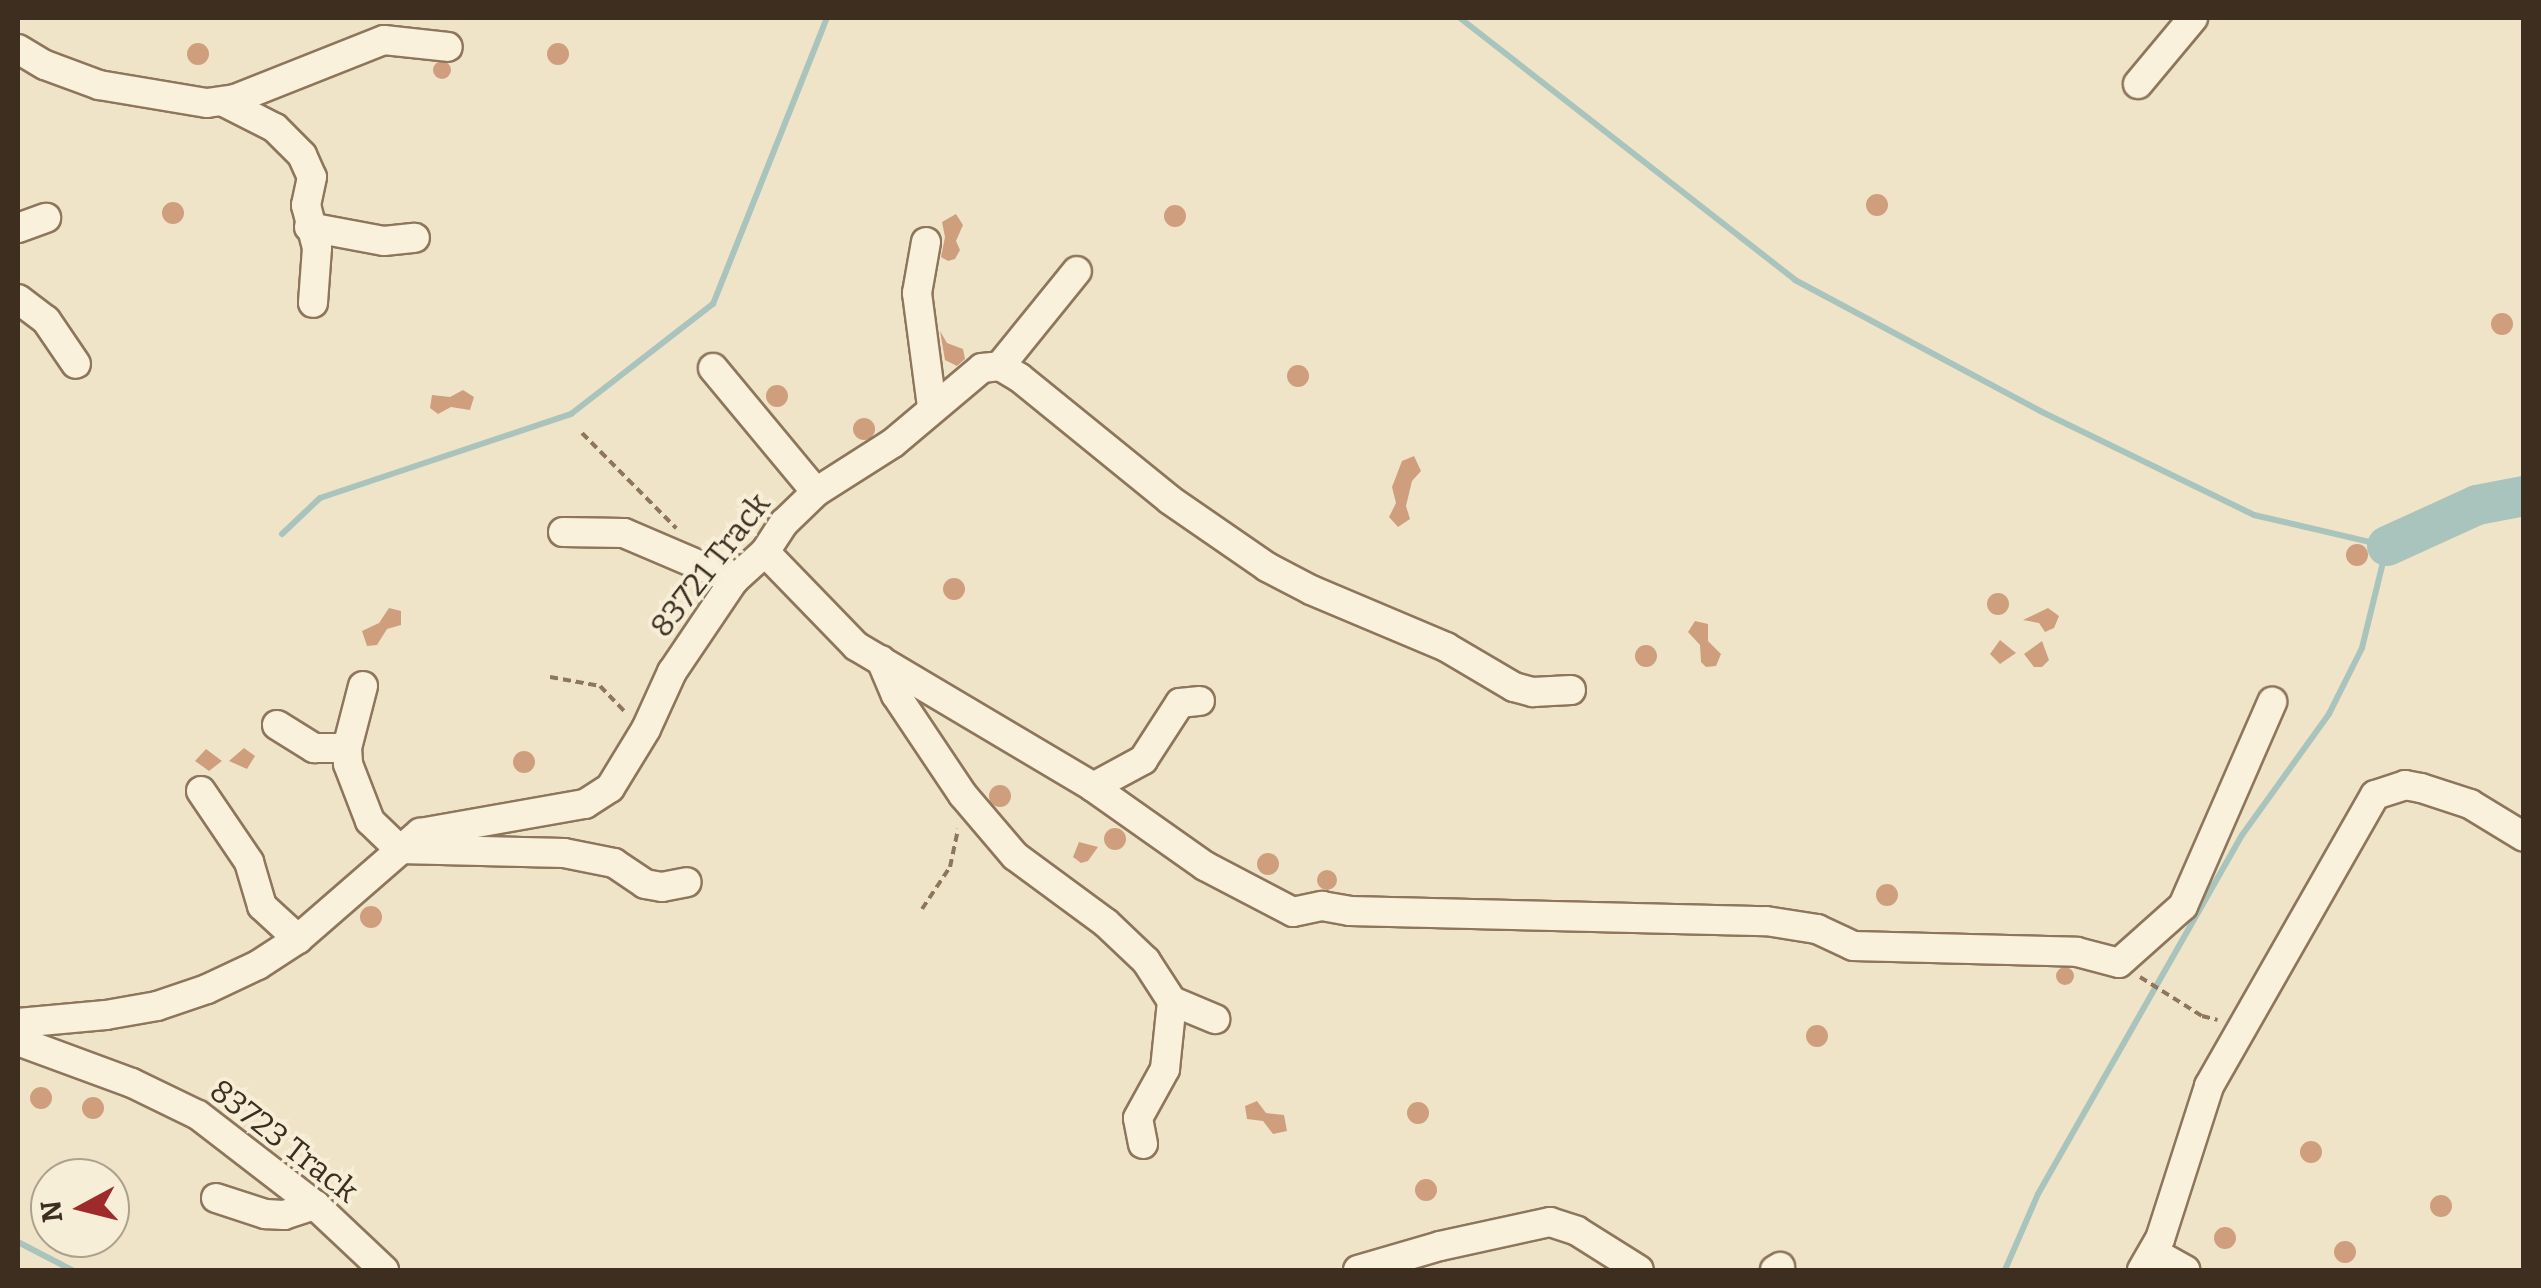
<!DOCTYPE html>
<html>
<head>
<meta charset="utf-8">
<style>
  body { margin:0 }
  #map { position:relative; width:2541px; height:1288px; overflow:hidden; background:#f0e4c8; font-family:Bitter,serif }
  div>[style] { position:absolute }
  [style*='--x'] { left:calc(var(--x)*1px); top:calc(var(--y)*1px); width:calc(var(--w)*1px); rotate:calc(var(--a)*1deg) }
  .stream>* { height:6px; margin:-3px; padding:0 3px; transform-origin:3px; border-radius:3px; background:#a9c4bc }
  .river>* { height:40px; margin:-20px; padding:0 20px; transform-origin:20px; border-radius:20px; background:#a9c4bc }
  .building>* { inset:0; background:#cf9f7d }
  .round { border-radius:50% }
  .path>* { height:4px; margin-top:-2px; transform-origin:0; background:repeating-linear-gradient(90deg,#8d765c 0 8px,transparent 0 13px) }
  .roads { filter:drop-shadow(2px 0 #8d765c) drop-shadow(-2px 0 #8d765c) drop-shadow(0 2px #8d765c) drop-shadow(0 -2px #8d765c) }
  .minor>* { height:28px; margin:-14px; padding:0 14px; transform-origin:14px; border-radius:14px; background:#faf1dc }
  span { translate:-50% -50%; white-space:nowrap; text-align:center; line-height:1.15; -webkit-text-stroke:8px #f7eed8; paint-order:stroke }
  .street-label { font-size:32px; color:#3d2e20 }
  .frame { position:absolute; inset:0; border:20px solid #3d2e20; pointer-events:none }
  .north { position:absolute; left:30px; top:1158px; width:100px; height:100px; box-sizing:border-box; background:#f7eed8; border:2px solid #ada18e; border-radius:50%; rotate:263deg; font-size:28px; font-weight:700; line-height:40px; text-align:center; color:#3d2e20 }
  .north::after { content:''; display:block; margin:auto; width:35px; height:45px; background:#9e2a2b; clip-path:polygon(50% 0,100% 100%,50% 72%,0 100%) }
</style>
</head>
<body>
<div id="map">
  <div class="stream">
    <i style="--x:1460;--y:18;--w:425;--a:38"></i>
    <i style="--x:1795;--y:280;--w:278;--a:28.1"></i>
    <i style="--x:2040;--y:411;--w:238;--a:25.9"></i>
    <i style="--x:2254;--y:515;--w:137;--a:13.1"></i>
    <i style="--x:2387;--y:546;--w:105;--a:103.8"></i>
    <i style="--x:2362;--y:648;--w:74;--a:116.6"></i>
    <i style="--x:2329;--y:714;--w:149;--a:125.7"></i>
    <i style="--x:2242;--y:835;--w:413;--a:119.6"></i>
    <i style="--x:2038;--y:1194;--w:83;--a:113.5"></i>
    <i style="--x:282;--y:534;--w:52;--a:-43.5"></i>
    <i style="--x:320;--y:498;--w:265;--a:-18.5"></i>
    <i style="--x:571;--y:414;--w:180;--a:-37.8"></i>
    <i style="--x:713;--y:304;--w:308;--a:-68.3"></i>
    <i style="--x:18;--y:1242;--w:61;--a:27.4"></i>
  </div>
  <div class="river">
    <i style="--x:2387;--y:546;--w:99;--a:-24.5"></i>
    <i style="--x:2477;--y:505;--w:48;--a:-10.8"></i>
  </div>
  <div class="building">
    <i class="round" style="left:547px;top:43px;width:22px;height:22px"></i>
    <i class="round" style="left:187px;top:43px;width:22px;height:22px"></i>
    <i class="round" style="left:433px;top:61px;width:18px;height:18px"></i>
    <i class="round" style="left:1866px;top:194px;width:22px;height:22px"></i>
    <i class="round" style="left:162px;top:202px;width:22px;height:22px"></i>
    <i class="round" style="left:1164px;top:205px;width:22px;height:22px"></i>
    <i style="clip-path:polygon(956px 214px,963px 225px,956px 241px,960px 250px,955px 259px,948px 261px,941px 257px,945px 237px,942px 222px)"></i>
    <i class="round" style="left:2491px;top:313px;width:22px;height:22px"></i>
    <i style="clip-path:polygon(940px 331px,947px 343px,963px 349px,965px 359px,957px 366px,945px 360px)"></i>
    <i class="round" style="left:1287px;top:365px;width:22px;height:22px"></i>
    <i class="round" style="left:766px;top:385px;width:22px;height:22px"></i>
    <i style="clip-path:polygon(463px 390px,474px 397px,470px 410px,451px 407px,438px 414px,430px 408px,432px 395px,450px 397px)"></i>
    <i class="round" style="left:853px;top:418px;width:22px;height:22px"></i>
    <i style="clip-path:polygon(1414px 456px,1421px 471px,1412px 481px,1406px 506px,1410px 519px,1398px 527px,1389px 517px,1396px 503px,1392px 487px,1402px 461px)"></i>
    <i class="round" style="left:2346px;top:544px;width:22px;height:22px"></i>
    <i class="round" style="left:943px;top:578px;width:22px;height:22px"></i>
    <i class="round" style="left:1987px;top:593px;width:22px;height:22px"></i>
    <i style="clip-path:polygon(389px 608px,401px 611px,401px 625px,387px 629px,377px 645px,367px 646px,362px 631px,379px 623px)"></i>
    <i style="clip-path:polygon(2048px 608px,2059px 616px,2054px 628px,2045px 632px,2039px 623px,2023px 620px)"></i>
    <i style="clip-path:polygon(1695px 621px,1708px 624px,1708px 641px,1721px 654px,1716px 666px,1706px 667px,1701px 662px,1700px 645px,1688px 632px)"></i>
    <i style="clip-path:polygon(2000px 640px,2016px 653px,2000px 664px,1990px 654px)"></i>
    <i style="clip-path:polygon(2042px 641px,2049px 660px,2042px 667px,2034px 667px,2024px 654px)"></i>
    <i class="round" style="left:1635px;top:645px;width:22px;height:22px"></i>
    <i style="clip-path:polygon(244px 748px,255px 756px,247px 769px,229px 761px)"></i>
    <i style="clip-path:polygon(206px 749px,222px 761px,209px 771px,195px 761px)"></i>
    <i class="round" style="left:513px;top:751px;width:22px;height:22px"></i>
    <i class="round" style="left:989px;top:785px;width:22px;height:22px"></i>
    <i class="round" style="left:1104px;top:828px;width:22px;height:22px"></i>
    <i style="clip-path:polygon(1079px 842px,1098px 847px,1088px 861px,1081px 863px,1073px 857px)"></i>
    <i class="round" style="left:1257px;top:853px;width:22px;height:22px"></i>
    <i class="round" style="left:1317px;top:870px;width:20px;height:20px"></i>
    <i class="round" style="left:1876px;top:884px;width:22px;height:22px"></i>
    <i class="round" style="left:360px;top:906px;width:22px;height:22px"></i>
    <i class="round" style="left:2056px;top:967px;width:18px;height:18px"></i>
    <i class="round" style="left:1806px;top:1025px;width:22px;height:22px"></i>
    <i class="round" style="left:30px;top:1087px;width:22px;height:22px"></i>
    <i class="round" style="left:82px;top:1097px;width:22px;height:22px"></i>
    <i style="clip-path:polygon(1257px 1101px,1266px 1113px,1284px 1115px,1287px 1131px,1273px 1134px,1263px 1121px,1247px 1119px,1245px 1106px)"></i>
    <i class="round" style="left:1407px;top:1102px;width:22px;height:22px"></i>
    <i class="round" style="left:2300px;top:1141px;width:22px;height:22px"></i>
    <i class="round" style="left:1415px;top:1179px;width:22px;height:22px"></i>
    <i class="round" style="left:2430px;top:1195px;width:22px;height:22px"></i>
    <i class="round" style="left:2214px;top:1227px;width:22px;height:22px"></i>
    <i class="round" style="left:2334px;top:1241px;width:22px;height:22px"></i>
  </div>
  <div class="path">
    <i style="--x:582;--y:433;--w:134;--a:45.3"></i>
    <i style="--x:550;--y:677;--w:51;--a:10.2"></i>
    <i style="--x:600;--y:686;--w:37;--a:46"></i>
    <i style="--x:922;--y:909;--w:50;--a:-56.3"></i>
    <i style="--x:950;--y:867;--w:39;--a:-78"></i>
    <i style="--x:2140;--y:977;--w:73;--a:32.2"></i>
    <i style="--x:2202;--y:1016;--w:16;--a:14"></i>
  </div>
  <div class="roads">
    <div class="minor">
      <i style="--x:18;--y:49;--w:31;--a:31"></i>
      <i style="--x:45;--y:65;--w:58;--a:20.3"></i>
      <i style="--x:99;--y:85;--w:109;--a:9.5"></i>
      <i style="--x:207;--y:103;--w:28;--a:-8"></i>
      <i style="--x:235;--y:99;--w:160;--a:-21.6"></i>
      <i style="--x:384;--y:40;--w:64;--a:6.2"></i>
      <i style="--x:2138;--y:84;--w:86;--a:-50.2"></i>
      <i style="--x:224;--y:102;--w:57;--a:27"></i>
      <i style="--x:275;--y:128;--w:38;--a:45"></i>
      <i style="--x:302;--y:155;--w:24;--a:66"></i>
      <i style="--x:312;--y:177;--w:29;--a:102"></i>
      <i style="--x:306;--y:205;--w:44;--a:75.7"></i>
      <i style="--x:317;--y:248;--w:55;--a:94.2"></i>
      <i style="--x:309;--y:227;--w:76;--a:10.6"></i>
      <i style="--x:384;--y:241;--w:31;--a:-6"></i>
      <i style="--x:18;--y:228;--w:30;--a:-20"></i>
      <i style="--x:926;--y:242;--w:52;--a:100"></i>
      <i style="--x:917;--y:293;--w:115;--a:82.5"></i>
      <i style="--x:18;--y:299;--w:35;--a:37"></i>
      <i style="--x:46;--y:320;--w:53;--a:55.7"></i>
      <i style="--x:1000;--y:366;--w:122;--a:-51"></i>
      <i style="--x:713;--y:368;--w:161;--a:50.3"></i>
      <i style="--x:563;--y:532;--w:61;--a:0.9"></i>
      <i style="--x:624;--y:533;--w:120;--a:23.1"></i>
      <i style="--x:765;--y:552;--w:131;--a:45.9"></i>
      <i style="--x:856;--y:646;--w:276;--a:30.7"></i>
      <i style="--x:1093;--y:787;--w:137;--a:35.2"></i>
      <i style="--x:1205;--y:866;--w:99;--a:27.6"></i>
      <i style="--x:1293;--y:912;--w:30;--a:-12"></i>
      <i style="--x:1322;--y:906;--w:28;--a:10"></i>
      <i style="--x:1350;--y:911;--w:416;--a:1.4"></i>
      <i style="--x:1766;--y:921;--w:52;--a:8.9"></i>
      <i style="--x:1817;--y:929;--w:40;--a:25"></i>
      <i style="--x:1853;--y:946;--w:224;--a:1.5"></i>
      <i style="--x:2077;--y:952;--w:43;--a:14.7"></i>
      <i style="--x:2119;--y:963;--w:86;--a:-41.7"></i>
      <i style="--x:2183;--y:906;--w:223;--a:-66.4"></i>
      <i style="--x:881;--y:660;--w:38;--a:67"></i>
      <i style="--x:896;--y:695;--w:120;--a:56.2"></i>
      <i style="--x:963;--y:795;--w:80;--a:49.6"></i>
      <i style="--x:1015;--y:856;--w:113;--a:36.4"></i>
      <i style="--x:1106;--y:923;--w:55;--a:43.5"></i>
      <i style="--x:1146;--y:961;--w:48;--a:57"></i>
      <i style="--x:1172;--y:1001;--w:47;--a:22.7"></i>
      <i style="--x:363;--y:686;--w:64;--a:104.5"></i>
      <i style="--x:347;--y:748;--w:16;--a:86"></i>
      <i style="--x:348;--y:764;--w:61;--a:68.9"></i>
      <i style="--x:370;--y:821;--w:40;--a:44"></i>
      <i style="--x:399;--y:849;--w:165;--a:1.4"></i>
      <i style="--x:564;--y:853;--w:51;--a:11.3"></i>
      <i style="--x:614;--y:863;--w:37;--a:34"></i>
      <i style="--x:645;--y:884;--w:17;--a:10"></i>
      <i style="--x:662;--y:887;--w:25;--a:-11"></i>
      <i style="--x:277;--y:725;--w:44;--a:31.9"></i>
      <i style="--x:314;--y:748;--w:33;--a:0"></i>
      <i style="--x:1093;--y:787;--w:57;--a:-28.4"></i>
      <i style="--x:1143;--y:760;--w:68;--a:-57"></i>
      <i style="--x:1180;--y:703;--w:20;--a:-6"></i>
      <i style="--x:201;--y:791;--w:86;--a:55.9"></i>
      <i style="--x:249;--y:862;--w:46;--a:73.5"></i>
      <i style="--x:262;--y:906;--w:49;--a:42.5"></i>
      <i style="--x:18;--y:1023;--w:88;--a:-5.2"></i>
      <i style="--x:106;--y:1015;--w:52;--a:-10"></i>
      <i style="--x:157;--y:1006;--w:53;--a:-18.8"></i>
      <i style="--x:207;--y:989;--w:56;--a:-25.2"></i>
      <i style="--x:258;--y:965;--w:48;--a:-33"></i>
      <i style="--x:298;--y:939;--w:162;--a:-41"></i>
      <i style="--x:420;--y:833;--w:168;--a:-10"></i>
      <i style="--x:585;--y:804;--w:30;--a:-33"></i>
      <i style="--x:610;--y:788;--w:69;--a:-58.6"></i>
      <i style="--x:646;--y:729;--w:63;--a:-65.5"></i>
      <i style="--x:672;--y:672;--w:111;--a:-56"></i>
      <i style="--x:734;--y:580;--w:42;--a:-42.1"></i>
      <i style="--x:765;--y:552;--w:35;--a:-57"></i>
      <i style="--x:784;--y:523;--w:45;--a:-44.1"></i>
      <i style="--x:816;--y:492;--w:91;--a:-32.5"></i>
      <i style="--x:893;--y:443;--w:116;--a:-40.1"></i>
      <i style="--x:982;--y:368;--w:18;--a:-6"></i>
      <i style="--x:1000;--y:366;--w:23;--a:31"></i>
      <i style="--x:1020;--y:378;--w:193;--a:39.1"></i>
      <i style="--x:1170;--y:500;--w:118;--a:34.6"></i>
      <i style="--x:1267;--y:567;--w:50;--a:27.6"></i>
      <i style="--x:1311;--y:590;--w:147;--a:22.9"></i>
      <i style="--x:1446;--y:647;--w:79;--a:30.5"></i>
      <i style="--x:1514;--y:687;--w:20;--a:15"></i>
      <i style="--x:1533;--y:692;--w:38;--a:-3"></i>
      <i style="--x:18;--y:1041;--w:121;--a:20.2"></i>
      <i style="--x:132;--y:1083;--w:73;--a:25.9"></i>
      <i style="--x:198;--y:1115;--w:148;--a:37.6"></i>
      <i style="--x:315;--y:1205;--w:95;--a:43.3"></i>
      <i style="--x:1143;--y:1144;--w:26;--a:-101"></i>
      <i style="--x:1138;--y:1118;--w:56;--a:-61.1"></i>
      <i style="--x:1165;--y:1069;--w:68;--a:-84.1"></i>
      <i style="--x:216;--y:1198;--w:52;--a:18.1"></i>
      <i style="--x:265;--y:1214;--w:19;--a:3"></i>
      <i style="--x:284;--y:1215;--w:33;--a:-18"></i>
      <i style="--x:2153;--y:1252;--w:37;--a:29"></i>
      <i style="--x:1358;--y:1270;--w:85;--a:-16.3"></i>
      <i style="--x:1440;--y:1246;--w:113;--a:-12.3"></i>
      <i style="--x:1550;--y:1222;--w:28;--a:18"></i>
      <i style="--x:1577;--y:1231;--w:73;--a:32.2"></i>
      <i style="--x:1775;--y:1270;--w:6;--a:-31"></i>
      <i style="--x:2142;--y:1270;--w:36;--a:-60"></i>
      <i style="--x:2160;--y:1239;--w:161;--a:-72.2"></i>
      <i style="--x:2209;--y:1086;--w:335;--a:-60.3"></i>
      <i style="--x:2375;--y:795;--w:32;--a:-18"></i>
      <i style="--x:2405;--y:785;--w:16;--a:11"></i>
      <i style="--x:2421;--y:788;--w:52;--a:18.1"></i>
      <i style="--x:2470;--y:804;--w:63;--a:31.4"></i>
    </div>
  </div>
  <div class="street-label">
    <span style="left:710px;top:565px;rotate:-52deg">83721 Track</span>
    <span style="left:284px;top:1141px;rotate:38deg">83723 Track</span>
  </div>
  <div class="frame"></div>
  <div class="north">N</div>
</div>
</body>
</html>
